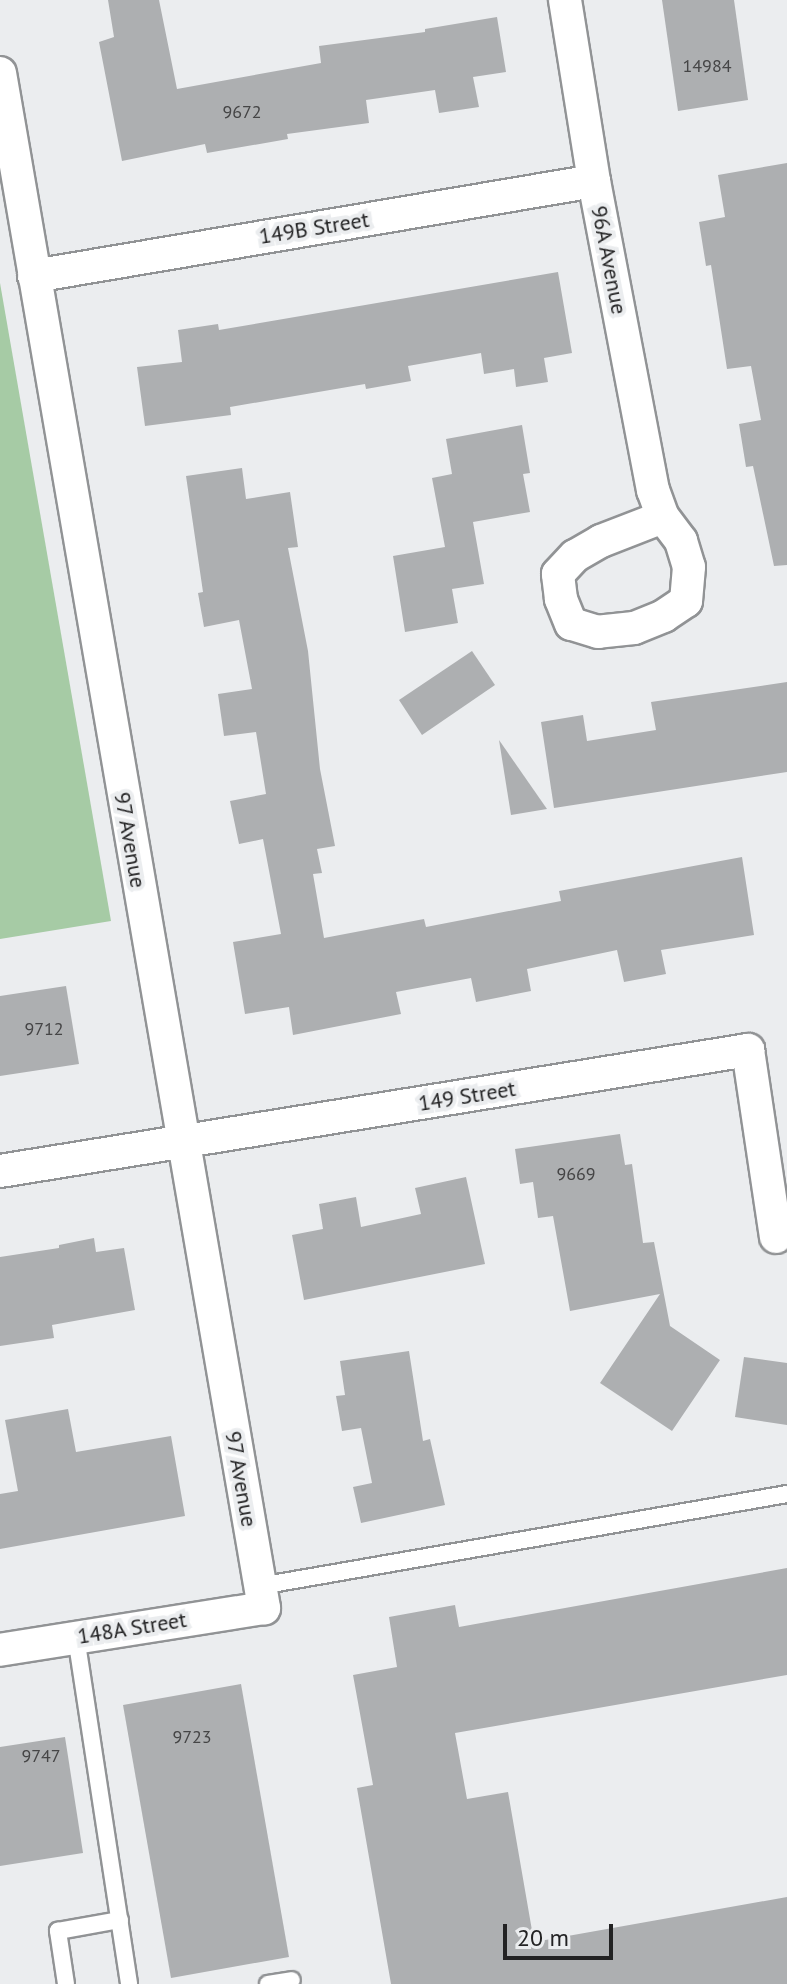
<!DOCTYPE html>
<html>
<head>
<meta charset="utf-8">
<style>
  body { margin:0 }
  #map { position:relative; width:787px; height:1984px; overflow:hidden; background:#ebedef; font-family:"PT Sans",sans-serif }
  div>[style] { position:absolute }
  [style*='--x'] { left:calc(var(--x)*1px); top:calc(var(--y)*1px); width:calc(var(--w)*1px); rotate:calc(var(--a)*1deg) }
  .green>* { inset:0; background:#a6cba5 }
  .building>* { inset:0; background:#adafb1 }
  .roads { filter:drop-shadow(2px 0 #919395) drop-shadow(-2px 0 #919395) drop-shadow(0 2px #919395) drop-shadow(0 -2px #919395) }
  .service>* { height:16px; margin:-8px; padding:0 8px; transform-origin:8px; border-radius:8px; background:#fff }
  .minor>* { height:32px; margin:-16px; padding:0 16px; transform-origin:16px; border-radius:16px; background:#fff }
  span { translate:-50% -50%; white-space:nowrap; text-align:center; line-height:1.15; -webkit-text-stroke:8px #ebedef; paint-order:stroke }
  .number-label { font-size:18px; color:#454546 }
  .number-label span { -webkit-text-stroke-width:0 }
  .street-label { font-size:22px; color:#222223 }
  .scale { position:absolute; left:503px; top:1924px; width:110px; height:36px; box-sizing:border-box; border:4px solid #222223; border-top:0; padding-left:10px; font-size:24px; line-height:28px; white-space:nowrap; color:#222223; -webkit-text-stroke:6px #ebedef; paint-order:stroke }
</style>
</head>
<body>
<div id="map">
  <div class="green">
    <i style="clip-path:polygon(0 283px,111px 921px,0 939px)"></i>
  </div>
  <div class="building">
    <i style="clip-path:polygon(108px 0,159px 0,177px 89px,321px 63px,319px 46px,425px 32px,425px 29px,497px 17px,506px 72px,473px 77px,479px 107px,439px 113px,435px 90px,366px 100px,369px 123px,287px 134px,288px 139px,207px 153px,205px 144px,122px 161px,99px 42px,114px 37px)"></i>
    <i style="clip-path:polygon(662px 0,734px 0,748px 100px,678px 111px)"></i>
    <i style="clip-path:polygon(787px 163px,787px 565px,774px 566px,753px 466px,746px 467px,739px 424px,761px 420px,751px 366px,727px 369px,711px 265px,706px 266px,699px 222px,725px 217px,718px 175px)"></i>
    <i style="clip-path:polygon(558px 272px,572px 353px,544px 358px,548px 382px,516px 387px,514px 369px,484px 374px,481px 353px,408px 366px,411px 381px,366px 389px,365px 384px,230px 407px,231px 415px,145px 426px,137px 367px,182px 362px,178px 330px,218px 324px,219px 330px)"></i>
    <i style="clip-path:polygon(522px 425px,530px 473px,523px 474px,530px 512px,473px 522px,484px 584px,452px 589px,458px 623px,405px 632px,393px 556px,445px 547px,432px 478px,452px 474px,446px 439px)"></i>
    <i style="clip-path:polygon(242px 468px,246px 499px,290px 492px,298px 547px,288px 548px,308px 651px,320px 769px,335px 846px,317px 849px,322px 873px,313px 874px,324px 938px,424px 919px,426px 927px,561px 901px,559px 891px,742px 857px,754px 935px,661px 950px,666px 974px,624px 982px,617px 950px,527px 969px,531px 991px,476px 1002px,471px 978px,396px 992px,401px 1014px,293px 1035px,289px 1007px,245px 1014px,233px 942px,281px 934px,263px 839px,239px 844px,230px 801px,266px 794px,256px 732px,224px 736px,218px 694px,252px 689px,239px 620px,204px 627px,198px 593px,203px 592px,186px 476px)"></i>
    <i style="clip-path:polygon(472px 651px,495px 685px,422px 735px,399px 700px)"></i>
    <i style="clip-path:polygon(787px 682px,787px 772px,554px 808px,541px 722px,583px 715px,587px 741px,656px 730px,651px 702px)"></i>
    <i style="clip-path:polygon(499px 740px,547px 809px,511px 815px)"></i>
    <i style="clip-path:polygon(66px 986px,79px 1064px,0 1076px,0 996px)"></i>
    <i style="clip-path:polygon(620px 1134px,625px 1165px,632px 1164px,643px 1243px,654px 1242px,670px 1326px,720px 1360px,672px 1431px,600px 1383px,660px 1294px,570px 1311px,553px 1216px,538px 1218px,533px 1182px,520px 1184px,515px 1149px)"></i>
    <i style="clip-path:polygon(466px 1177px,485px 1264px,304px 1300px,292px 1235px,323px 1229px,319px 1204px,356px 1197px,361px 1227px,421px 1214px,415px 1188px)"></i>
    <i style="clip-path:polygon(94px 1238px,96px 1252px,124px 1248px,135px 1310px,52px 1325px,54px 1338px,0 1346px,0 1257px,59px 1248px,59px 1245px)"></i>
    <i style="clip-path:polygon(409px 1351px,423px 1441px,430px 1439px,445px 1505px,361px 1523px,353px 1487px,372px 1483px,361px 1428px,342px 1431px,336px 1396px,345px 1395px,340px 1361px)"></i>
    <i style="clip-path:polygon(744px 1357px,787px 1363px,787px 1425px,735px 1417px)"></i>
    <i style="clip-path:polygon(68px 1409px,76px 1452px,171px 1436px,185px 1516px,0 1549px,0 1494px,18px 1491px,5px 1420px)"></i>
    <i style="clip-path:polygon(787px 1568px,787px 1675px,455px 1733px,467px 1799px,508px 1792px,534px 1942px,787px 1897px,787px 1984px,391px 1984px,357px 1788px,373px 1785px,353px 1675px,397px 1667px,389px 1617px,455px 1605px,459px 1627px)"></i>
    <i style="clip-path:polygon(241px 1684px,289px 1957px,171px 1978px,123px 1705px)"></i>
    <i style="clip-path:polygon(65px 1737px,83px 1853px,0 1866px,0 1747px)"></i>
  </div>
  <div class="roads">
    <div class="service">
      <i style="--x:260;--y:1586;--w:535;--a:-9.9"></i>
      <i style="--x:76;--y:1637;--w:351;--a:81.3"></i>
      <i style="--x:66;--y:1984;--w:54;--a:-98.6"></i>
      <i style="--x:58;--y:1931;--w:63;--a:-10.1"></i>
      <i style="--x:268;--y:1984;--w:24;--a:-9"></i>
    </div>
    <div class="minor">
      <i style="--x:565;--y:0;--w:183;--a:80.9"></i>
      <i style="--x:594;--y:181;--w:315;--a:79.2"></i>
      <i style="--x:653;--y:490;--w:29;--a:70"></i>
      <i style="--x:663;--y:517;--w:30;--a:53"></i>
      <i style="--x:681;--y:541;--w:27;--a:73"></i>
      <i style="--x:689;--y:567;--w:34;--a:95"></i>
      <i style="--x:686;--y:601;--w:27;--a:146"></i>
      <i style="--x:664;--y:616;--w:32;--a:158"></i>
      <i style="--x:634;--y:628;--w:36;--a:174"></i>
      <i style="--x:598;--y:632;--w:28;--a:-163"></i>
      <i style="--x:571;--y:624;--w:27;--a:-112"></i>
      <i style="--x:561;--y:599;--w:25;--a:-97"></i>
      <i style="--x:558;--y:574;--w:25;--a:-47"></i>
      <i style="--x:575;--y:556;--w:30;--a:-30"></i>
      <i style="--x:601;--y:541;--w:66;--a:-21.2"></i>
      <i style="--x:0;--y:73;--w:1558;--a:80.24"></i>
      <i style="--x:264;--y:1608;--w:267;--a:171"></i>
      <i style="--x:34;--y:276;--w:568;--a:-9.63"></i>
      <i style="--x:0;--y:1171;--w:758;--a:-9.19"></i>
      <i style="--x:748;--y:1050;--w:189;--a:81.5"></i>
    </div>
  </div>
  <div class="number-label">
    <span style="left:707px;top:66px">14984</span>
    <span style="left:242px;top:112px">9672</span>
    <span style="left:44px;top:1029px">9712</span>
    <span style="left:576px;top:1174px">9669</span>
    <span style="left:192px;top:1737px">9723</span>
    <span style="left:41px;top:1756px">9747</span>
  </div>
  <div class="street-label">
    <span style="left:314px;top:228px;rotate:-9deg">149B Street</span>
    <span style="left:609px;top:260px;rotate:79deg">96A Avenue</span>
    <span style="left:130px;top:840px;rotate:80deg">97 Avenue</span>
    <span style="left:467px;top:1096px;rotate:-9deg">149 Street</span>
    <span style="left:241px;top:1479px;rotate:80deg">97 Avenue</span>
    <span style="left:132px;top:1628px;rotate:-9deg">148A Street</span>
  </div>
  <div class="scale">20 m</div>
</div>
</body>
</html>
